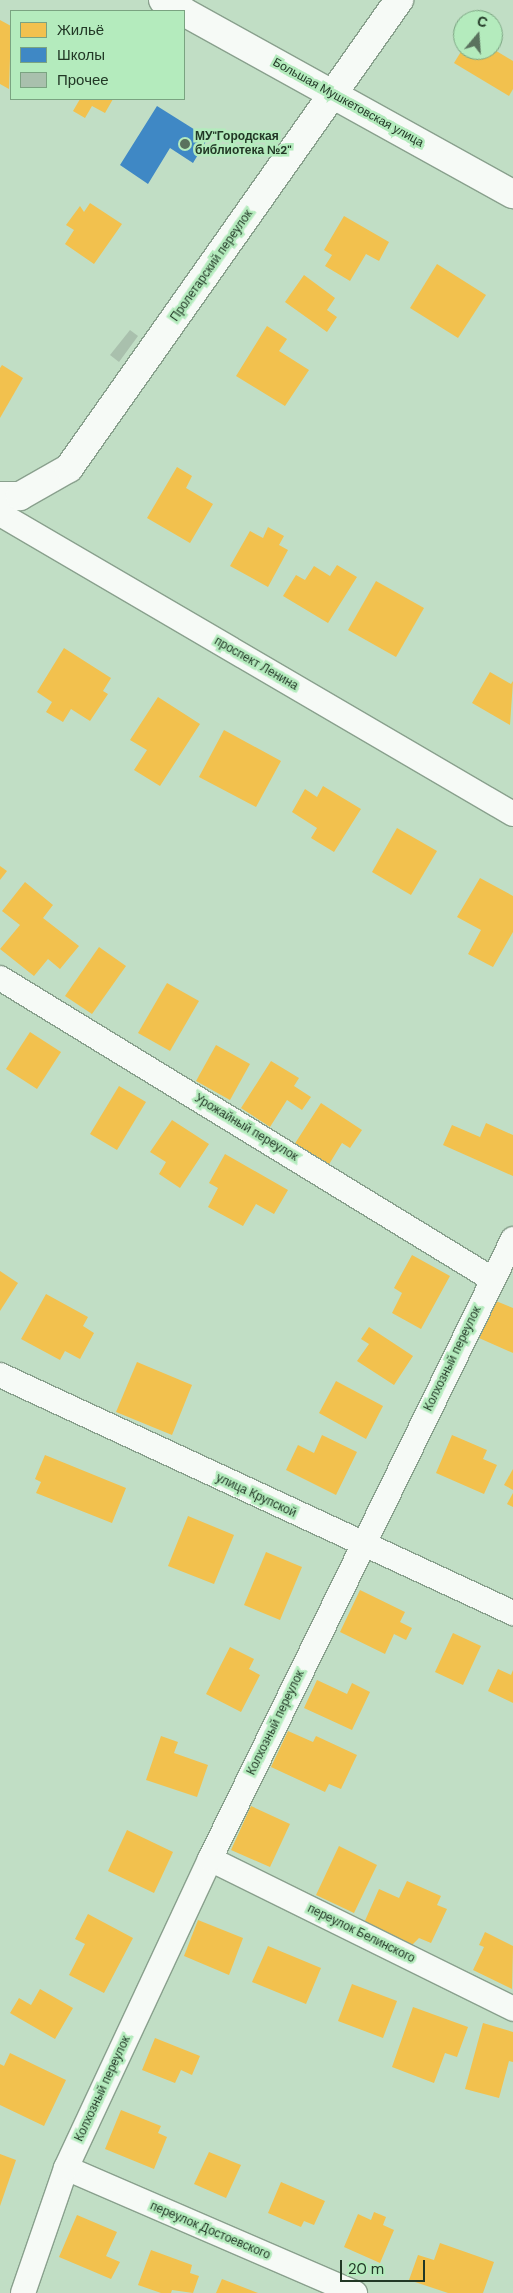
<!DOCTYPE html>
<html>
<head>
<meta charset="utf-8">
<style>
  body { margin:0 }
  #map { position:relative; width:513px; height:2293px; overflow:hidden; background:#c1dec5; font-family:"DM Sans",sans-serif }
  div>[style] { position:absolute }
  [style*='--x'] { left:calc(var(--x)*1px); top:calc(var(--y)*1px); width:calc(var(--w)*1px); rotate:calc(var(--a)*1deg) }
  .homes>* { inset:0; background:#f2c14e }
  .schools>* { inset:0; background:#3f88c5 }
  .building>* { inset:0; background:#a9c0ad }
  .roads { filter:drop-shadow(1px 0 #89a08d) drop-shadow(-1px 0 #89a08d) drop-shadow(0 1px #89a08d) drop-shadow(0 -1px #89a08d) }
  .street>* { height:24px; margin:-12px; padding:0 12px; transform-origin:12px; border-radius:12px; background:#f6faf6 }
  .secondary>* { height:28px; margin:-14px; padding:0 14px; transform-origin:14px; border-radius:14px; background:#f6faf6 }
  .dots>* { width:14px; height:14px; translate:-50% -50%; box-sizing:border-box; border:2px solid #b4ebbd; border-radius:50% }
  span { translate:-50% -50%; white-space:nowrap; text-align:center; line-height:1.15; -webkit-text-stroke:5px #b4ebbd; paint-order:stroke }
  .street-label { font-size:12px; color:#223826 }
  .poi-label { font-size:12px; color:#223826; font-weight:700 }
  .left { translate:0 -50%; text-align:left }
  .legend { position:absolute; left:10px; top:10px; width:175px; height:90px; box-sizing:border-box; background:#b4ebbd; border:1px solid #7aa381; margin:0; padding:6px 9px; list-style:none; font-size:15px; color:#223826 }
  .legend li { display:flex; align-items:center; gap:10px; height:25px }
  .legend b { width:25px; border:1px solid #7aa381 }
  .north { position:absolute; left:453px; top:10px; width:50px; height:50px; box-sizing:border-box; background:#b4ebbd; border:1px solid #7aa381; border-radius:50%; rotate:18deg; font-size:14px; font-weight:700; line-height:20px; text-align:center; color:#223826 }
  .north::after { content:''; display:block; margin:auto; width:18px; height:22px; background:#5a725e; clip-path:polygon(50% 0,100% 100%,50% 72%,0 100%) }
  .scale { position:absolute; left:340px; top:2260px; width:85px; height:22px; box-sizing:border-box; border:2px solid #223826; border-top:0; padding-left:6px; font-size:15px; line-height:18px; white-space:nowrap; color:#223826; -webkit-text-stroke:4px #b4ebbd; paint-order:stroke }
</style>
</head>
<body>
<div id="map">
  <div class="homes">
    <i style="clip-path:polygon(0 20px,11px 26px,9px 89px,0 84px)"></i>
    <i style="clip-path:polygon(493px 49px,513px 61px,513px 89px,509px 96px,454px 63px,462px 50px)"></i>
    <i style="clip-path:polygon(80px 99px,113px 99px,105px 113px,92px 106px,85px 118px,73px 111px)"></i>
    <i style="clip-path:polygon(90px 203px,122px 224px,94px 264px,65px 244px,74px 230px,66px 225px,80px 206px,84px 212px)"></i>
    <i style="clip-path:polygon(344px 216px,389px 242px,379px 261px,366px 254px,350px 281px,325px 266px,332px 255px,324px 250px)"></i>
    <i style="clip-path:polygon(437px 264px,486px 295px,458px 338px,410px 308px)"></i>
    <i style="clip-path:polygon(304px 275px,335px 298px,327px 310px,337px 317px,327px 332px,285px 302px)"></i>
    <i style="clip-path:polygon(267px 326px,287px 339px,279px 351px,309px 370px,285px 406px,236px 376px)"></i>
    <i style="clip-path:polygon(2px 365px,23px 378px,0 418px,0 368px)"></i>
    <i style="clip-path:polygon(177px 467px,192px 476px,186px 488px,213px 504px,190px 543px,147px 518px)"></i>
    <i style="clip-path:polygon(268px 527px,284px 536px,279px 545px,288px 550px,268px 587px,230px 566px,250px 531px,263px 538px)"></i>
    <i style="clip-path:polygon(337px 565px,357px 577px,328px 623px,283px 596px,296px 575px,305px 580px,314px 566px,330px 576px)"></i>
    <i style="clip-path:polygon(376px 581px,424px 608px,396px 657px,348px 630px)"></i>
    <i style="clip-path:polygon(64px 648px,111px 678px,103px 691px,108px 694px,90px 721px,71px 709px,63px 722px,46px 712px,52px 702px,37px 692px)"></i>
    <i style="clip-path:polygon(490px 672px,511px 684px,513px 681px,510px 725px,472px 703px)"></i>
    <i style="clip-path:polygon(158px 697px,200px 724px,160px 786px,134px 770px,147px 750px,130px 740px)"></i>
    <i style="clip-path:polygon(224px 730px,281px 761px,256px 807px,199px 777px)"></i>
    <i style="clip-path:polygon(323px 786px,361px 809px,334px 852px,311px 838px,317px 828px,292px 812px,305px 789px,317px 797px)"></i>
    <i style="clip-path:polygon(397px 828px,437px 851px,411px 895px,372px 872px)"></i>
    <i style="clip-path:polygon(0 866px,7px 871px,0 880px)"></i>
    <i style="clip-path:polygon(480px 878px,513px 896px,513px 932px,493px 967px,468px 954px,481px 930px,457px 917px)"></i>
    <i style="clip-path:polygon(25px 882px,53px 905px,43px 918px,79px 946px,60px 969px,48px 959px,34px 976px,0 949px,20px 925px,2px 911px)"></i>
    <i style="clip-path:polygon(99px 947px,126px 966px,92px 1014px,65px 996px)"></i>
    <i style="clip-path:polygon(167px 983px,199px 1001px,170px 1051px,138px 1033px)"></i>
    <i style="clip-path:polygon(30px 1032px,61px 1052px,37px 1089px,6px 1069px)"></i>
    <i style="clip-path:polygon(216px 1045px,250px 1064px,230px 1100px,196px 1081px)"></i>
    <i style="clip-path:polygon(271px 1061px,299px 1078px,294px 1086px,311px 1097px,302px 1110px,287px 1100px,270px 1127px,241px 1108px)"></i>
    <i style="clip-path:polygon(119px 1086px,146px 1102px,117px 1150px,90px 1134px)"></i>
    <i style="clip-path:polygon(321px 1103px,362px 1130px,350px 1148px,342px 1143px,328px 1166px,294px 1145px)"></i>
    <i style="clip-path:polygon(172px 1120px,209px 1144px,180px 1188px,159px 1174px,166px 1162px,150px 1152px)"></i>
    <i style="clip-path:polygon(486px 1123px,513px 1135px,513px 1176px,443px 1145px,452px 1125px,480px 1137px)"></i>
    <i style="clip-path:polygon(225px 1154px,288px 1190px,274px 1214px,256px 1204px,243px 1226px,208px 1207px,218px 1188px,209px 1183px)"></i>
    <i style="clip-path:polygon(412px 1255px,450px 1276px,421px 1329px,392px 1313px,402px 1293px,394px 1288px)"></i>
    <i style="clip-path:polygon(0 1271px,18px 1283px,0 1311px)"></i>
    <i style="clip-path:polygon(46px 1294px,88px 1317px,83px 1326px,94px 1333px,80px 1359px,65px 1351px,60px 1360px,21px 1339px)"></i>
    <i style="clip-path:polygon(496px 1301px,513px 1308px,513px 1353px,479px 1338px)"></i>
    <i style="clip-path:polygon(369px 1327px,413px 1356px,394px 1385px,357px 1361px,369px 1344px,361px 1339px)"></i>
    <i style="clip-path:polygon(137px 1362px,192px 1385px,172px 1435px,116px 1412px)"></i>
    <i style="clip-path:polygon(336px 1381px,383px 1406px,366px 1439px,319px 1413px)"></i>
    <i style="clip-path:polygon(322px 1435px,357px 1452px,336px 1495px,286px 1470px,298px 1445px,314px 1453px)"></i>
    <i style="clip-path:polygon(452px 1435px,487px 1450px,483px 1459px,497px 1465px,484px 1494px,436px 1473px)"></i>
    <i style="clip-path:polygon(45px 1455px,126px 1488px,112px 1523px,36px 1493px,41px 1482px,35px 1479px)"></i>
    <i style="clip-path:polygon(513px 1469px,513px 1490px,504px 1485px)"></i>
    <i style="clip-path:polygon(513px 1493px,513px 1507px,507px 1504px)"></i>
    <i style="clip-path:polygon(188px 1516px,234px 1535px,214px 1584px,168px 1566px)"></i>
    <i style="clip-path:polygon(266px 1552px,302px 1567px,280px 1620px,244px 1605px)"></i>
    <i style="clip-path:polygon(360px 1590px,405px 1612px,400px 1622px,412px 1628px,406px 1640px,394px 1634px,385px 1654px,340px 1632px)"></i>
    <i style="clip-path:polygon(453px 1633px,481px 1646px,463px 1685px,435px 1672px)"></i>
    <i style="clip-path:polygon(230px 1647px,254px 1659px,249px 1669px,260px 1675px,241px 1712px,206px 1694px)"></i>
    <i style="clip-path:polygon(498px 1669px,511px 1675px,513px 1670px,513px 1703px,488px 1691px)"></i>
    <i style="clip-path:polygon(317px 1680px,347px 1694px,352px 1683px,370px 1692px,352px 1730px,304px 1708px)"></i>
    <i style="clip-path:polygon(288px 1731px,313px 1742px,316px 1736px,357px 1755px,341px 1789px,329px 1784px,325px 1792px,271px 1767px)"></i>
    <i style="clip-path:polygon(161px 1736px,178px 1742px,174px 1753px,208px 1765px,197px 1797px,146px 1780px)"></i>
    <i style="clip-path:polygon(251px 1806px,290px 1824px,270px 1867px,231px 1850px)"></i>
    <i style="clip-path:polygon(127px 1830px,173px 1852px,154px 1893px,108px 1871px)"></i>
    <i style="clip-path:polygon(339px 1846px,377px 1865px,354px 1913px,316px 1895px)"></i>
    <i style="clip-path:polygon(407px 1881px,441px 1896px,437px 1905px,447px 1909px,431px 1943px,419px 1938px,412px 1945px,364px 1923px,379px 1889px,399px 1898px)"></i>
    <i style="clip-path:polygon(88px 1914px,133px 1938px,104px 1993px,69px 1975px,85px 1944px,75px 1939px)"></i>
    <i style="clip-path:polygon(198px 1920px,243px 1938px,229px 1975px,184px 1956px)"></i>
    <i style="clip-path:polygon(485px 1932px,513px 1946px,512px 1989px,473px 1970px,484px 1947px,479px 1945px)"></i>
    <i style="clip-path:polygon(268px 1946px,321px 1968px,306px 2004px,252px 1982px)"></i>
    <i style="clip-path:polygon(352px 1984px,397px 2001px,383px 2038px,338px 2021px)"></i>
    <i style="clip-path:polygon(40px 1989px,73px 2008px,55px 2039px,10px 2013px,19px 1998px,31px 2005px)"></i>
    <i style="clip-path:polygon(413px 2007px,468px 2027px,457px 2057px,445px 2053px,434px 2083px,392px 2067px)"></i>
    <i style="clip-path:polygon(483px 2023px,513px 2032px,513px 2062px,509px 2061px,499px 2098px,465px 2089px)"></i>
    <i style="clip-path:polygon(155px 2038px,200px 2056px,192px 2075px,181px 2070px,175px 2083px,142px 2070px)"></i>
    <i style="clip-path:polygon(10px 2053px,66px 2080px,44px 2126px,0 2105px,0 2064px,4px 2066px)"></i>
    <i style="clip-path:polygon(121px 2110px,161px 2126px,158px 2133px,167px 2137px,154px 2169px,105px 2149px)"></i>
    <i style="clip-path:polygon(209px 2152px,241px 2165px,226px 2198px,194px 2184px)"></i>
    <i style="clip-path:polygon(0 2154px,16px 2160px,0 2206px)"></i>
    <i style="clip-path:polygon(281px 2182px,325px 2201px,314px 2225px,304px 2221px,301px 2227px,268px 2213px)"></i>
    <i style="clip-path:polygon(374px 2212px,386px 2217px,383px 2225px,394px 2230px,380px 2263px,344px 2247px,358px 2214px,371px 2220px)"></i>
    <i style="clip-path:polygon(77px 2215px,117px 2232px,106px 2256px,120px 2262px,111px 2279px,59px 2257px)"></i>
    <i style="clip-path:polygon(440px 2243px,494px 2262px,483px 2293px,448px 2293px,409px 2280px,418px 2255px,434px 2260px)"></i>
    <i style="clip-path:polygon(151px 2250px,192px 2265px,190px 2273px,199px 2276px,193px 2293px,172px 2290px,171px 2293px,161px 2293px,138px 2285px)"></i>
    <i style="clip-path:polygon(222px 2279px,258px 2293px,216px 2293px)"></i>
  </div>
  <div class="schools">
    <i style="clip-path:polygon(157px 106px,208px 138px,193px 163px,170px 148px,148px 184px,120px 165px)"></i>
  </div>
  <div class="building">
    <i style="clip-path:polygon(130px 330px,138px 336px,119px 362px,110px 355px)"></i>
  </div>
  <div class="roads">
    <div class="street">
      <i style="--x:0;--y:514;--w:594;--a:30.32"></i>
      <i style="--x:0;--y:978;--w:577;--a:31.46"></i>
      <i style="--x:0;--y:1375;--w:566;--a:24.89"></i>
      <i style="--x:210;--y:1859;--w:338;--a:26.3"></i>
      <i style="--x:66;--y:2168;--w:315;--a:23.4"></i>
      <i style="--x:23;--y:2293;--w:132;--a:-71"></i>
      <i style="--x:66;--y:2168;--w:341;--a:-65"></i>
      <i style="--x:210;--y:1859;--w:690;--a:-63.95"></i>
    </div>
    <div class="secondary">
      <i style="--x:163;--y:0;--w:23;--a:29"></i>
      <i style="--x:184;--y:12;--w:376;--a:29"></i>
      <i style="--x:0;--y:496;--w:20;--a:0"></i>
      <i style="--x:20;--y:496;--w:56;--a:-29.7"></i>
      <i style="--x:69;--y:468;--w:573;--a:-54.81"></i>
    </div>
  </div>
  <div class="dots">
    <i style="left:185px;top:144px;background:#5a725e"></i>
  </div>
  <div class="street-label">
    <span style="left:348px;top:103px;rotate:29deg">Большая Мушкетовская улица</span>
    <span style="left:212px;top:266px;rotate:-55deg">Пролетарский переулок</span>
    <span style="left:256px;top:664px;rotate:30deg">проспект Ленина</span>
    <span style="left:246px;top:1128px;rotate:31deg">Урожайный переулок</span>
    <span style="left:453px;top:1359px;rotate:-64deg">Колхозный переулок</span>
    <span style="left:256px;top:1496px;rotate:25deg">улица Крупской</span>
    <span style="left:276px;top:1723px;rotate:-64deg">Колхозный переулок</span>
    <span style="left:361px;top:1934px;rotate:26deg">переулок Белинского</span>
    <span style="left:103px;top:2089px;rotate:-65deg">Колхозный переулок</span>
    <span style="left:210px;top:2231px;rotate:23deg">переулок Достоевского</span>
  </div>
  <div class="poi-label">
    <span class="left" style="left:195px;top:144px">МУ"Городская<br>библиотека №2"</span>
  </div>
  <ul class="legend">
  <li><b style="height:14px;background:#f2c14e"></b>Жильё</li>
  <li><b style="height:14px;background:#3f88c5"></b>Школы</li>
  <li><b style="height:14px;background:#a9c0ad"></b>Прочее</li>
  </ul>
  <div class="north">С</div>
  <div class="scale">20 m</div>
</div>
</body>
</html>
